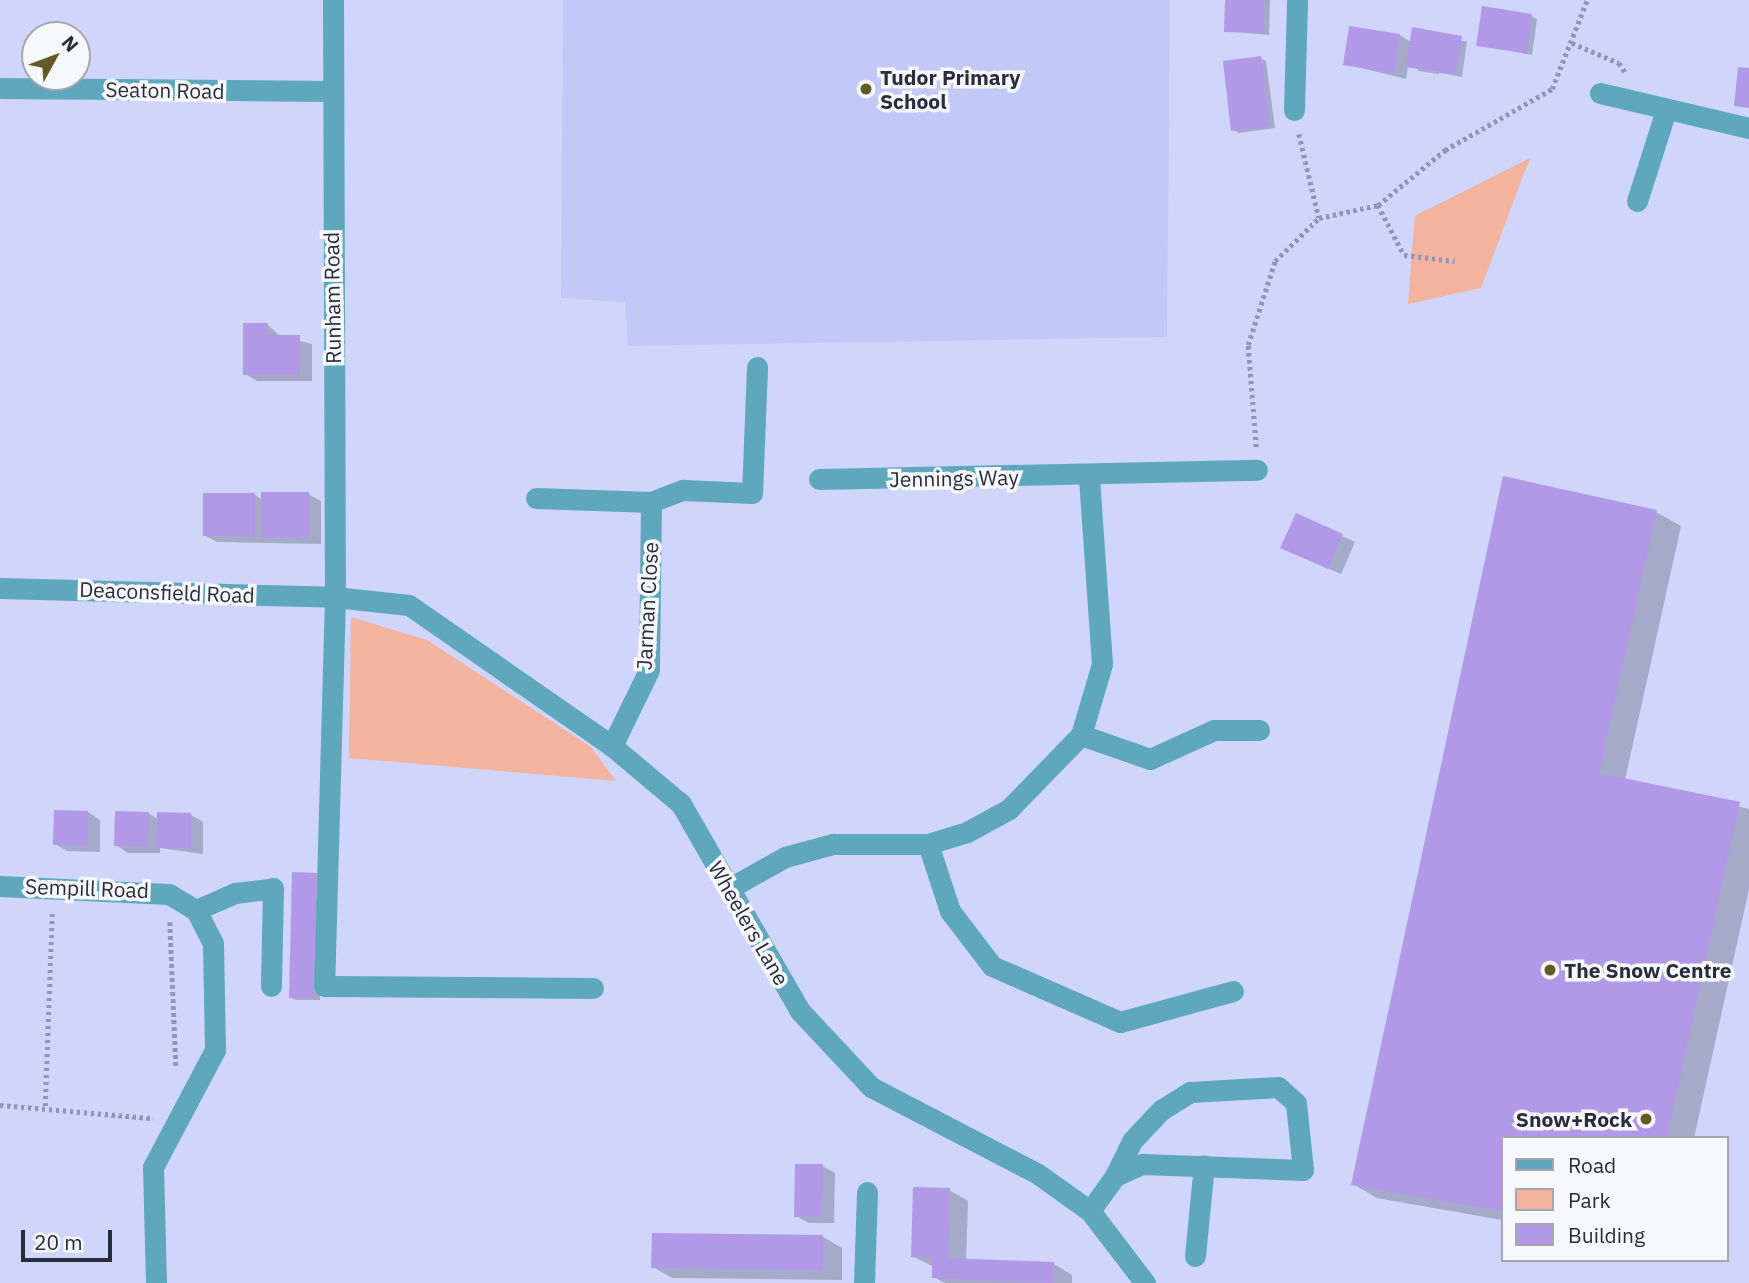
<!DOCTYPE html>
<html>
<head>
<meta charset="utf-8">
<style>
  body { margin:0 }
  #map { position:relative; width:1749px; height:1283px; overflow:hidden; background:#cfd5fb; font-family:"IBM Plex Sans",sans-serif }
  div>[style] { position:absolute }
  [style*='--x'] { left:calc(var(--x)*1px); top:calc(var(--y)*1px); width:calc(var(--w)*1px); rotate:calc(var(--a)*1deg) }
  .built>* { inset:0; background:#c2c9f7 }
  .green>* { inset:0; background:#f3b39e }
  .shadow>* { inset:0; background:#0003 }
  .building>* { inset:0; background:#b299e8 }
  .path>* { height:4.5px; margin-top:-2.25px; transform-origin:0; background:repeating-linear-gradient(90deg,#9296b4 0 3.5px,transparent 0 7px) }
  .minor>* { height:21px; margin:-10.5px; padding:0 10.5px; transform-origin:10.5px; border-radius:10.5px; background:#5fa7bc }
  .dots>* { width:19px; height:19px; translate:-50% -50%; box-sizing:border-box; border:4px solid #f7f8fc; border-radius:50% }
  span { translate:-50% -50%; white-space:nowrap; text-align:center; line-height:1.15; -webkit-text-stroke:7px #f7f8fc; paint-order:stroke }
  .poi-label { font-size:21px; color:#2a2c3b; font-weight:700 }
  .left { translate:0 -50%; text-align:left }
  .right { translate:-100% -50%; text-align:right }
  .street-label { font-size:21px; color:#2a2c3b }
  .legend { position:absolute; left:1501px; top:1136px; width:228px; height:126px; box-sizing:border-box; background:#f7f8fc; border:2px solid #a5a6af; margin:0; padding:9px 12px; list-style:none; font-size:21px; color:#2a2c3b }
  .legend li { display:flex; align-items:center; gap:14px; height:35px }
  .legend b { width:35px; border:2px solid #a5a6af }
  .north { position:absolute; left:21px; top:21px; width:70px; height:70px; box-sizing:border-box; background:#f7f8fc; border:2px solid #a5a6af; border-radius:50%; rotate:49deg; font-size:19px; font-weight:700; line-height:28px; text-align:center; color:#2a2c3b }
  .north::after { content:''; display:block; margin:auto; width:24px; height:32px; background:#645a27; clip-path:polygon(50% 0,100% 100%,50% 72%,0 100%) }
  .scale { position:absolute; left:21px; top:1230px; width:91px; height:32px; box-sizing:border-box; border:4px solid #2a2c3b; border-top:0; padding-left:9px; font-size:21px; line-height:24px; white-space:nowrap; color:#2a2c3b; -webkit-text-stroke:5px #f7f8fc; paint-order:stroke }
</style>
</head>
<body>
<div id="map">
  <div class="built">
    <i style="clip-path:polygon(563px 0,1170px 0,1167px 337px,628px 346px,625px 302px,561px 298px)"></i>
  </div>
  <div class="green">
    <i style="clip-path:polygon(1530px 158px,1481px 288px,1408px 304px,1415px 216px)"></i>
    <i style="clip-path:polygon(351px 617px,427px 640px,591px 747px,616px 781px,349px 758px)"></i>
  </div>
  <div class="shadow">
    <i style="clip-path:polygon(1226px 0,1270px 0,1269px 35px,1226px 31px)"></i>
    <i style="clip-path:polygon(1531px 16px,1537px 19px,1532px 55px,1478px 45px)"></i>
    <i style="clip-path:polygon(evenodd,1400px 35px,1411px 42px,1467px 41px,1462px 77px,1408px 66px,1406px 79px,1345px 64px,1400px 35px,1418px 67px,1440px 70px,1439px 74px,1418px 71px,1418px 67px)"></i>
    <i style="clip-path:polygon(1260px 58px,1266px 61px,1275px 128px,1238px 133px,1233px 129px)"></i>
    <i style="clip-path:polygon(268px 325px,280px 336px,312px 344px,312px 381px,257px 381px,245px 374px)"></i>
    <i style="clip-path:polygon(308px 494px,321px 501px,321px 544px,217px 542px,204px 535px,255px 495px,263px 500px)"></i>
    <i style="clip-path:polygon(1656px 512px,1681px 526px,1625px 780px,1749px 809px,1749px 889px,1694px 1138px,1502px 1138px,1502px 1220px,1377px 1198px,1353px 1184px)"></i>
    <i style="clip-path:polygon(1297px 515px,1355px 542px,1341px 574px,1295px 554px)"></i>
    <i style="clip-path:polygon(88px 812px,100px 820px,100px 852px,67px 851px,55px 844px)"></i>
    <i style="clip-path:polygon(148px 813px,158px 819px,191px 815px,203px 822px,203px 854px,160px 848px,160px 853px,128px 853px,116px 845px)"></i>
    <i style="clip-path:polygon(322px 878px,320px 1000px,296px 1000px,290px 997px)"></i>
    <i style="clip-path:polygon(822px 1166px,835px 1173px,834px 1223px,809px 1223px,796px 1216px)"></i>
    <i style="clip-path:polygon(949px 1190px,968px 1201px,966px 1261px,1054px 1264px,1072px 1275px,1072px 1283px,945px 1283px,934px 1277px,934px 1267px,912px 1256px)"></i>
    <i style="clip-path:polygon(823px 1237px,842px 1248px,842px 1280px,672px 1278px,653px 1267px)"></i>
  </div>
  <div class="building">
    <i style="clip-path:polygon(1225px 0,1264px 0,1264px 33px,1224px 32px)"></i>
    <i style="clip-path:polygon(1482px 6px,1532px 14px,1527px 53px,1476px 46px)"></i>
    <i style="clip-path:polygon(1349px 26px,1400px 34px,1394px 73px,1343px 65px)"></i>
    <i style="clip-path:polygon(1412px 27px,1462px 36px,1456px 75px,1406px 67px)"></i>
    <i style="clip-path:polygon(1261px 56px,1270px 126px,1231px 131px,1223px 61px)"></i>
    <i style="clip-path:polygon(1738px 67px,1749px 68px,1749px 108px,1734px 106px)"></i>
    <i style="clip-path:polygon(243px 323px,268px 323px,268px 335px,300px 335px,300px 375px,243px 375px)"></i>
    <i style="clip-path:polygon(1503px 476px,1657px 510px,1599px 773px,1740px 802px,1667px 1138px,1502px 1138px,1502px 1211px,1351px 1185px)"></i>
    <i style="clip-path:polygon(261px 492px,309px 492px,309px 538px,261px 538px)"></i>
    <i style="clip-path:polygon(203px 493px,255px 493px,255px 536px,203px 536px)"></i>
    <i style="clip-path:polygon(1296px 513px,1343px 534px,1328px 569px,1280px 548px)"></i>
    <i style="clip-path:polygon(54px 810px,88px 811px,88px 846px,53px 845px)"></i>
    <i style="clip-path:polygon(115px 811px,149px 812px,148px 847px,114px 846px)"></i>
    <i style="clip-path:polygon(157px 812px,191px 813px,191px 848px,156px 848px)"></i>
    <i style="clip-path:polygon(292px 872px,317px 873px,314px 998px,289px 998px)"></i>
    <i style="clip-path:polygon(795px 1164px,823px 1164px,822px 1217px,794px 1217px)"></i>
    <i style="clip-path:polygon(913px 1187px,950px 1188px,948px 1258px,1054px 1262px,1053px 1283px,932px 1278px,932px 1258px,911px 1257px)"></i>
    <i style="clip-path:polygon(652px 1233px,823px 1235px,823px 1270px,651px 1268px)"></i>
  </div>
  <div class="path">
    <i style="--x:1572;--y:43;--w:51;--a:23.1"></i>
    <i style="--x:1619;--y:63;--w:11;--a:56"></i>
    <i style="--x:1299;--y:134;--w:86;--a:76.6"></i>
    <i style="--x:1378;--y:205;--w:56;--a:62.5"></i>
    <i style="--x:1404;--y:255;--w:51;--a:6.7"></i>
    <i style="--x:1256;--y:447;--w:102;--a:-94.5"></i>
    <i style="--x:1248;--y:345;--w:88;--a:-72.2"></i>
    <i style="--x:1275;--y:261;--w:62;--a:-44.3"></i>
    <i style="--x:1319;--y:218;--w:60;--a:-12.4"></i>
    <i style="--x:1378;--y:205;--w:87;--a:-39.4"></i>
    <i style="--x:1445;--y:150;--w:123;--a:-29.7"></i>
    <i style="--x:1552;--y:89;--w:96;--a:-68.5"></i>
    <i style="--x:170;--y:922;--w:146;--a:87.6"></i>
    <i style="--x:0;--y:1105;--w:154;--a:4.9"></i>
    <i style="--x:45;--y:1106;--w:195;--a:-87.9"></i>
  </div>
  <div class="minor">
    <i style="--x:333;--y:0;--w:597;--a:89.81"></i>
    <i style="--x:335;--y:597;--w:389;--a:91.6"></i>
    <i style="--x:324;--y:986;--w:269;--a:0.4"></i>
    <i style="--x:0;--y:88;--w:330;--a:0.5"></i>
    <i style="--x:1600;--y:93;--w:153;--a:13.2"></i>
    <i style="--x:1294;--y:110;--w:110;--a:-88.4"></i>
    <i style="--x:1637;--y:201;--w:96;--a:-72.3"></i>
    <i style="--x:819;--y:479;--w:438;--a:-1.2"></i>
    <i style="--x:536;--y:498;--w:115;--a:2"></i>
    <i style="--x:651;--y:502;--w:168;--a:90.7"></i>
    <i style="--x:649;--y:670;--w:85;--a:116"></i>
    <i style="--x:651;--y:502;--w:34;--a:-21"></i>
    <i style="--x:683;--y:490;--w:69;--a:2.5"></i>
    <i style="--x:752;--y:493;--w:126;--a:-87.7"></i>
    <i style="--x:0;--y:588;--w:335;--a:1.5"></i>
    <i style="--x:335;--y:597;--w:74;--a:6.2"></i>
    <i style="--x:409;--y:605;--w:247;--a:34.8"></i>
    <i style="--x:612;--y:746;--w:90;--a:40"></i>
    <i style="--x:681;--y:804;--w:239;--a:60.1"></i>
    <i style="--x:800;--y:1011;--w:104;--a:46.9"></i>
    <i style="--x:871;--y:1087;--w:188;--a:27.5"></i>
    <i style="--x:1038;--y:1174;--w:64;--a:35.4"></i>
    <i style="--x:1090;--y:1211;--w:91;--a:52.6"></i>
    <i style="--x:1081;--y:735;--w:73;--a:19.2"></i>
    <i style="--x:1150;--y:759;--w:70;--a:-24.4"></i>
    <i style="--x:1214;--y:730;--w:45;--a:0"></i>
    <i style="--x:928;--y:844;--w:71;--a:71.8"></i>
    <i style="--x:950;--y:911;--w:69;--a:52.6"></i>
    <i style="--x:992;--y:966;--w:140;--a:23.6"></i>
    <i style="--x:1120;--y:1022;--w:117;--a:-15.3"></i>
    <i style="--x:0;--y:886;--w:169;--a:2.7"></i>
    <i style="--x:169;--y:894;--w:31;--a:31"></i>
    <i style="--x:196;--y:910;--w:38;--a:63"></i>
    <i style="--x:213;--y:944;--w:106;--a:88.9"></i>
    <i style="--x:215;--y:1050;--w:132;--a:117.9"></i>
    <i style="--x:153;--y:1167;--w:116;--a:88.5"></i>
    <i style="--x:728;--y:889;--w:65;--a:-29.3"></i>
    <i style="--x:785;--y:857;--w:50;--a:-15.2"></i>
    <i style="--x:833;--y:844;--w:95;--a:0"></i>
    <i style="--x:928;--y:844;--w:41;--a:-17.1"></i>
    <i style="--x:967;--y:832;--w:48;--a:-28.7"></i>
    <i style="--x:1009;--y:809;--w:103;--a:-45.8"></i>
    <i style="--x:1081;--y:735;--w:74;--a:-73.5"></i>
    <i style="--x:1102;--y:664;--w:188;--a:-94"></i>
    <i style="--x:196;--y:910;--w:43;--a:-23.6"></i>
    <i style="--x:235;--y:893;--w:38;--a:-7"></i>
    <i style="--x:273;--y:888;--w:98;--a:91.2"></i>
    <i style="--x:1090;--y:1211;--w:43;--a:-54.5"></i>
    <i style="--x:1115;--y:1176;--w:30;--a:-24"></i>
    <i style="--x:1142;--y:1164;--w:161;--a:2.1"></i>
    <i style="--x:1303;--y:1170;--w:67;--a:-96"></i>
    <i style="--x:1296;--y:1103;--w:24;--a:-138"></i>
    <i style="--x:1278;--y:1087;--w:88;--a:176.7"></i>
    <i style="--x:1190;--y:1092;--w:34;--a:148"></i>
    <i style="--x:1161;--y:1110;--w:42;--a:133.1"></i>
    <i style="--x:1132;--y:1141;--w:39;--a:116"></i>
    <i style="--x:1195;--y:1256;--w:91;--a:-84.4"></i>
    <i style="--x:864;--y:1283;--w:91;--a:-88.1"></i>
  </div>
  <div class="dots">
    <i style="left:866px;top:89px;background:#645a27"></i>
    <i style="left:1550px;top:970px;background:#645a27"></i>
    <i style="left:1646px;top:1119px;background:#645a27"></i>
  </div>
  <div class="poi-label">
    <span class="left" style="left:880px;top:89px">Tudor Primary<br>School</span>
    <span class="left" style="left:1564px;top:970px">The Snow Centre</span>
    <span class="right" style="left:1632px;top:1119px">Snow+Rock</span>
  </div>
  <div class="street-label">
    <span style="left:165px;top:90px;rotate:1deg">Seaton Road</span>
    <span style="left:332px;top:298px;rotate:-91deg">Runham Road</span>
    <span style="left:954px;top:478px;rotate:-1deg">Jennings Way</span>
    <span style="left:167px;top:592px;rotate:2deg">Deaconsfield Road</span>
    <span style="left:647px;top:606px;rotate:-87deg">Jarman Close</span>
    <span style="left:87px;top:888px;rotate:2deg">Sempill Road</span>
    <span style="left:749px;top:923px;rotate:60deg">Wheelers Lane</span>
  </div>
  <ul class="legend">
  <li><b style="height:9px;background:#5fa7bc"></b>Road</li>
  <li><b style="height:19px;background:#f3b39e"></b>Park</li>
  <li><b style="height:19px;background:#b299e8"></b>Building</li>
  </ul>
  <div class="north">N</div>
  <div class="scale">20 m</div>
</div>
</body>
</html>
